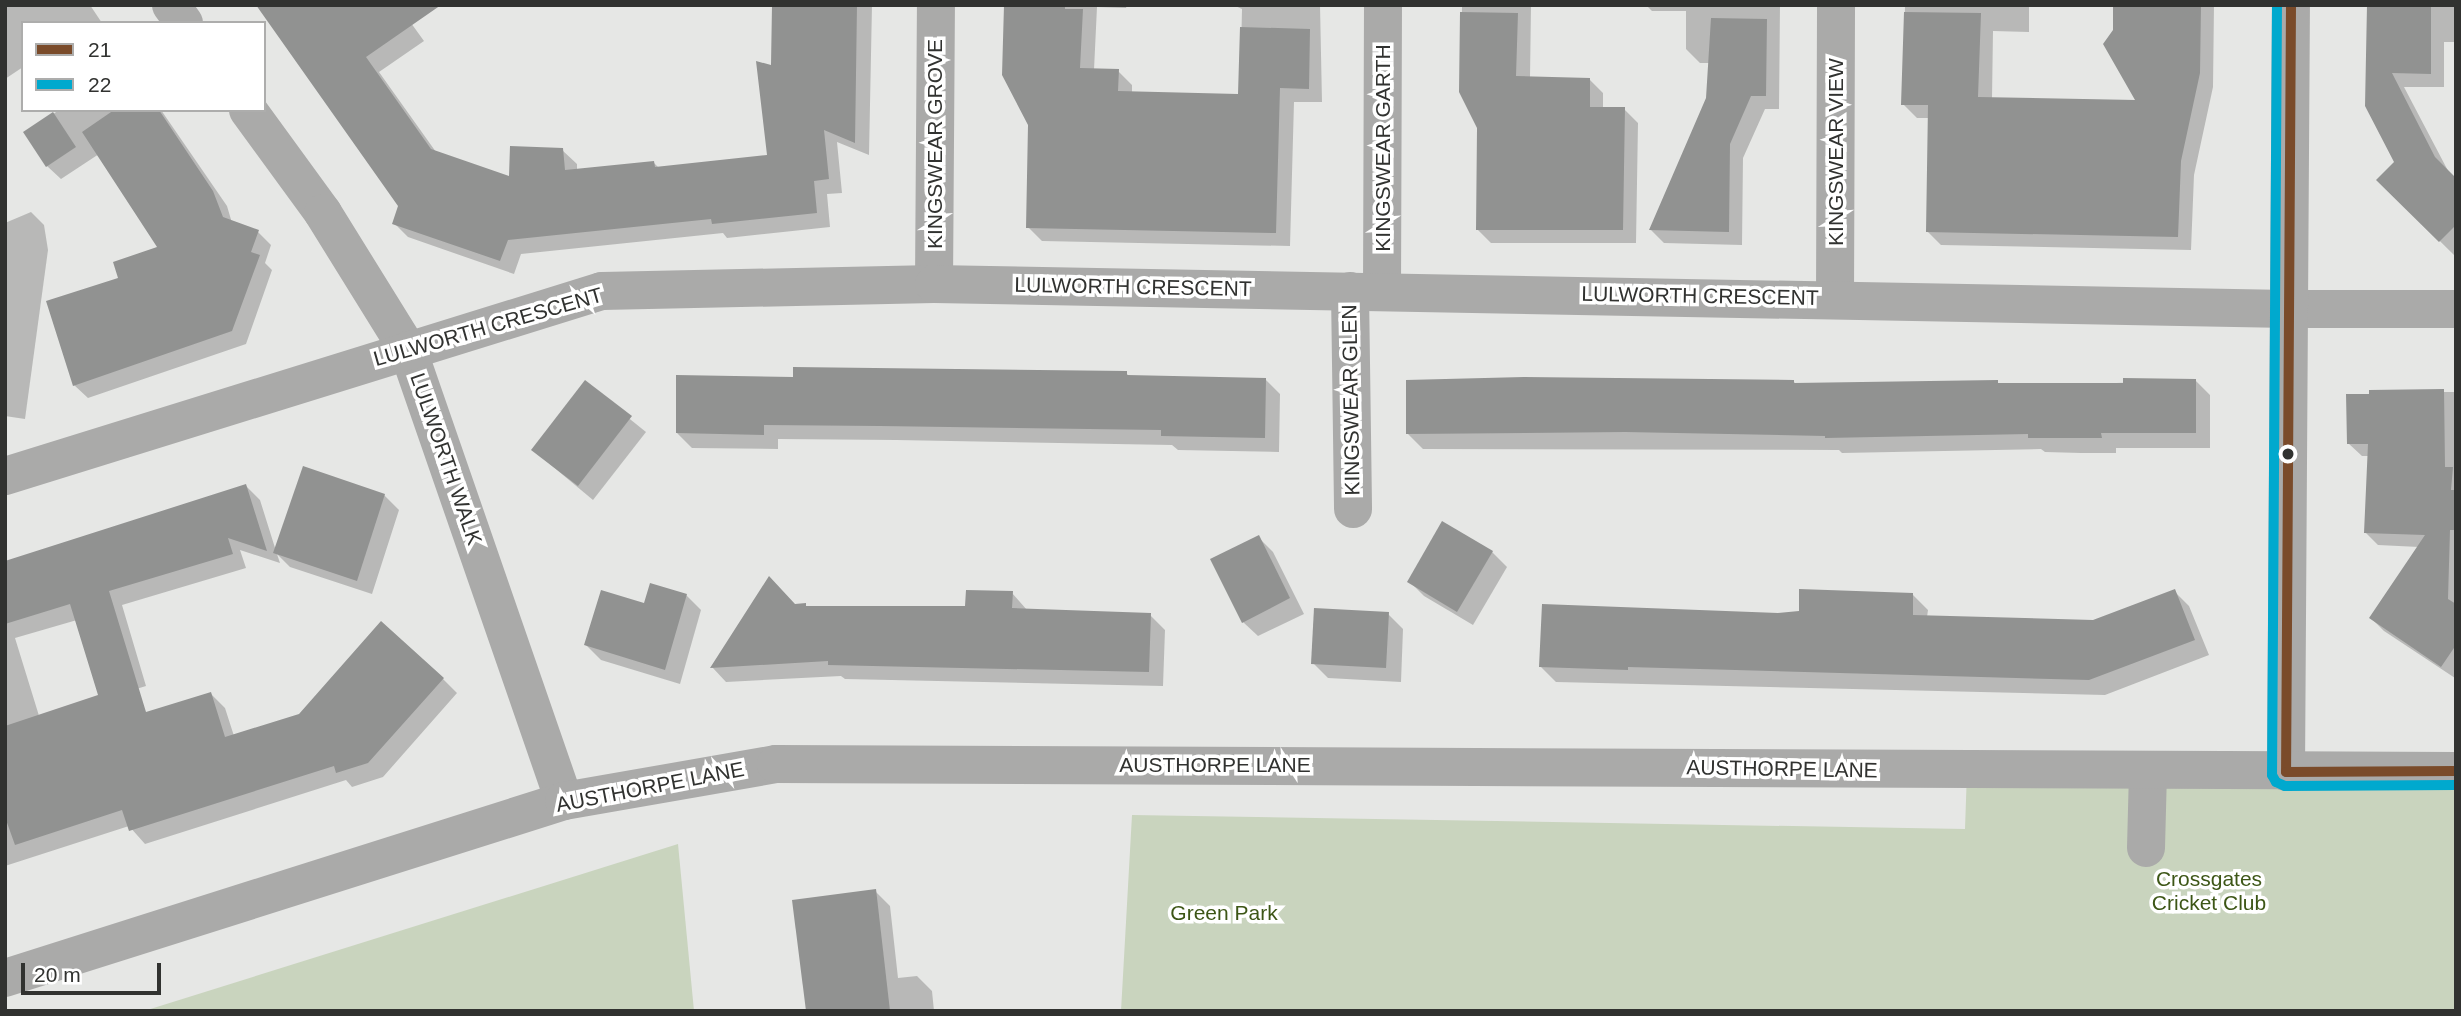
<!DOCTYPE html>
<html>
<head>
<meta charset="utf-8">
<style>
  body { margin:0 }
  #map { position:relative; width:2461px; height:1016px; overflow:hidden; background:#e6e7e5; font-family:Arial,sans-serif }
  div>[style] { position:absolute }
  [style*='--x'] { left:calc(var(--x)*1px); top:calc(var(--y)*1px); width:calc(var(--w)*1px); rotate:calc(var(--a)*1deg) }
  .green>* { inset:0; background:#c9d4be }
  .shadow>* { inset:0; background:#0003 }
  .building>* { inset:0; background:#919291 }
  .minor>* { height:38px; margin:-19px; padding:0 19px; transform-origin:19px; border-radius:19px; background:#aaaaa9 }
  .bus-1>* { height:10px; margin:-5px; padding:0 5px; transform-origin:5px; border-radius:5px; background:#7a4b2a }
  .bus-2>* { height:10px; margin:-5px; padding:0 5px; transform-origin:5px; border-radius:5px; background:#00a9ce }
  .dots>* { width:19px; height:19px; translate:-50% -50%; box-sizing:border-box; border:4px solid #fff; border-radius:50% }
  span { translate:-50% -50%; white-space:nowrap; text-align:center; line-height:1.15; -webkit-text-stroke:7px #fff; paint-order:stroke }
  .street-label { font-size:21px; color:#313230 }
  .park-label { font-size:21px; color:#3d5616 }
  .frame { position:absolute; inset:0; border:7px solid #313230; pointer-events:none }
  .legend { position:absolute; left:21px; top:21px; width:245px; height:91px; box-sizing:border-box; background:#fff; border:2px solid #adadac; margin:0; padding:9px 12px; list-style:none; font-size:21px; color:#313230 }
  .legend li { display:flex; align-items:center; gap:14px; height:35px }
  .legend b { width:35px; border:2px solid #adadac }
  .scale { position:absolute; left:21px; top:963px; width:140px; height:32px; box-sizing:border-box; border:4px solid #313230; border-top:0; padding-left:9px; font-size:21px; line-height:24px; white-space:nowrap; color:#313230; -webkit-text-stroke:5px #fff; paint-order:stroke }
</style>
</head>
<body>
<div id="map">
  <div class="green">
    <i style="clip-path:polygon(1967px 771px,2456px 771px,2456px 1011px,1121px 1011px,1132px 815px,1965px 829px)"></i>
    <i style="clip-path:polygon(678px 844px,694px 1011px,144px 1011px)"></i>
  </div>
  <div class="shadow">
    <i style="clip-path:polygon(5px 5px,90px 5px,102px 23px,23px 23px,23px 67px,5px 79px)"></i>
    <i style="clip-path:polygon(259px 5px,398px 5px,424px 41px,379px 72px,436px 152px,511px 178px,562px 150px,577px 164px,577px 171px,653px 162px,659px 168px,769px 156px,774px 5px,872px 5px,869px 155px,837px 142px,842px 193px,827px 194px,830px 227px,727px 238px,723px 233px,521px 254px,514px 274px,408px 237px,394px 223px,400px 205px)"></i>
    <i style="clip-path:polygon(1006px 5px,1127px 5px,1126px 8px,1097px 7px,1094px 70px,1118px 71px,1132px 85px,1132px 93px,1240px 96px,1242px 9px,1233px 5px,1320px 5px,1322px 102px,1294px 102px,1290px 246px,1042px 241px,1028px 227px,1030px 125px)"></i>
    <i style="clip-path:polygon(1462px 5px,1531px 5px,1530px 78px,1590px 80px,1603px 93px,1603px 109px,1624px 109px,1638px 123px,1636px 243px,1491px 243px,1477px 229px,1479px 128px,1461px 91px)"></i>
    <i style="clip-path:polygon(1646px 5px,1780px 5px,1779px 109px,1765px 109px,1743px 158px,1742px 245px,1664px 243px,1651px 230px,1708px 99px,1710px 63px,1700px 63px,1686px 49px,1686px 11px,1652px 11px)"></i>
    <i style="clip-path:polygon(1905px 5px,2029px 5px,2029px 32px,1993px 31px,1992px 99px,2138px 101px,2114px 31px,2114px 5px,2214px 5px,2213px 87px,2194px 175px,2191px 250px,1941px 245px,1927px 231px,1929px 118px,1917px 118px,1903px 104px)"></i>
    <i style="clip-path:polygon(2369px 5px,2456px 5px,2456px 42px,2444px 42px,2444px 87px,2404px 87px,2456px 186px,2454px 255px,2378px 180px,2396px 162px)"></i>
    <i style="clip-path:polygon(59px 110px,161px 110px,227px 206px,232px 223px,258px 232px,271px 245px,265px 263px,272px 270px,246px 344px,88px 398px,74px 385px,120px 279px,160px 248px,99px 154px,61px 179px,47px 166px,26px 133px)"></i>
    <i style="clip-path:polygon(31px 212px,44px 225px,48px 250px,25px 419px,5px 416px,5px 223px)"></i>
    <i style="clip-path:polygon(1126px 373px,1130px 377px,1265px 379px,1280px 394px,1279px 452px,1178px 450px,1172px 445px,896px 440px,778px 439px,778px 449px,692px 448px,677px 433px,795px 379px)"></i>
    <i style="clip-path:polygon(2195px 380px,2210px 395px,2210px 448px,2116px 448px,2116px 453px,2081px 453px,2045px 452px,2041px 449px,1842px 453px,1839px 450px,1423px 449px,1408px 434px,1794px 382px,1797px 385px,1997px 382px,2000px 385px,2064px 385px)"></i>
    <i style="clip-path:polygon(585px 383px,646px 432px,593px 500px,533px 450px)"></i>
    <i style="clip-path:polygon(2371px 392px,2456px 392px,2455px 678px,2384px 631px,2371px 618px,2419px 547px,2378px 545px,2365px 532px,2369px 456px,2362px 456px,2348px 443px)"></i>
    <i style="clip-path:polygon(246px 486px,260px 500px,276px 551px,384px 495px,399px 510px,372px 594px,290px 567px,277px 554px,280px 563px,240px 550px,246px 568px,122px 605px,146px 686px,110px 697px,77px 620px,15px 638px,40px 719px,5px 730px,5px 563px)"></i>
    <i style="clip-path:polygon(1443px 524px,1492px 552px,1507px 567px,1473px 625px,1424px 596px,1409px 581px)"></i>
    <i style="clip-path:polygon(1258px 537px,1273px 552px,1304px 614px,1258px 636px,1243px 622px)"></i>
    <i style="clip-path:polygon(2174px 591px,2189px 606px,2209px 655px,2105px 695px,1556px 682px,1541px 667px,1778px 615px,1913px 595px,1928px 610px,1927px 617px,2093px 622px)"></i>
    <i style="clip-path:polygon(1012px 593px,1027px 610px,1150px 615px,1165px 630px,1163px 686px,845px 679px,841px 676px,726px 682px,712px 667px,795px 605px,805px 605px,808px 608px,967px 608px)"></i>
    <i style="clip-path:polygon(686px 595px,701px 610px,680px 684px,601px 660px,586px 645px,645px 605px)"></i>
    <i style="clip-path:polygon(1388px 614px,1403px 629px,1401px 682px,1328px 678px,1313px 663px)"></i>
    <i style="clip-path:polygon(443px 679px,457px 693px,383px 777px,352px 787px,346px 780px,145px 844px,129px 826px,5px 866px,5px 786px,211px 694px,225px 708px,234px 736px)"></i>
    <i style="clip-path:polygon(875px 891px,890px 906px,898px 978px,917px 976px,932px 991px,934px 1011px,808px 1011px)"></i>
  </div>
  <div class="building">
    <i style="clip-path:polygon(256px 5px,441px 5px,366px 57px,431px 149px,509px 176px,510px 146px,563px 148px,565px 170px,654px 161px,655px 167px,767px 155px,756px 61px,771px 65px,772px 5px,857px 5px,855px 143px,824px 130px,829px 179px,814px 181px,817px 213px,712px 224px,711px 219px,508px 240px,500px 261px,392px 224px,398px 206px)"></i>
    <i style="clip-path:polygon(1004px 5px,1065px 5px,1065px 9px,1083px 9px,1080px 68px,1119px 69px,1118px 91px,1238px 94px,1240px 27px,1310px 29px,1309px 89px,1280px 88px,1276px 233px,1026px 228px,1028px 125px,1002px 75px)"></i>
    <i style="clip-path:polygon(2113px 5px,2201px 5px,2200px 73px,2181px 161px,2178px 237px,1926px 232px,1928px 105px,1901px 105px,1904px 12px,1981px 13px,1978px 97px,2135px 100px,2103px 44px,2113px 30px)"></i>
    <i style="clip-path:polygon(2367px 5px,2431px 5px,2431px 74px,2392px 73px,2435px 157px,2456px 178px,2456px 225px,2439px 242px,2376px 180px,2394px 162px,2365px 106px)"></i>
    <i style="clip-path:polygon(1460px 12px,1518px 13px,1516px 76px,1590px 78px,1590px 107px,1625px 107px,1623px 230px,1476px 230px,1477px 128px,1459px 92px)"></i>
    <i style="clip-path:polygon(1711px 18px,1767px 19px,1766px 96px,1751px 96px,1730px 144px,1729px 232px,1649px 230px,1706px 98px)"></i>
    <i style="clip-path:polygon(114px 110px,159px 110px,213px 191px,223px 217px,259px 230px,251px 252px,260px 255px,232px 331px,73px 386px,46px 301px,118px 278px,113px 262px,157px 247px,82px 132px)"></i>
    <i style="clip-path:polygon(53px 112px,76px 147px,46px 167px,23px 132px)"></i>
    <i style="clip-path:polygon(793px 367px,1127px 371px,1127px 375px,1266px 378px,1265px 438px,1161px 436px,1161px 430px,880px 426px,764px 425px,764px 435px,676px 433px,676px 375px,793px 377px)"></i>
    <i style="clip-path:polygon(1524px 377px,1794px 380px,1794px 383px,1998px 380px,1998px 383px,2123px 383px,2123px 378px,2196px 379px,2196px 433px,2101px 433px,2102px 438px,2028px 438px,2028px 434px,1825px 438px,1825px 436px,1625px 432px,1406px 434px,1406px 380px)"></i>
    <i style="clip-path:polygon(585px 380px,632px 416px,578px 486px,531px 450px)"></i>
    <i style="clip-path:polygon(2444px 389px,2445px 467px,2453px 467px,2451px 490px,2456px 490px,2456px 530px,2450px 530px,2448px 599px,2456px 604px,2456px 645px,2441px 667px,2369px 618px,2425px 535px,2364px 533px,2368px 444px,2347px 444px,2346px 394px,2369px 394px,2369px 390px)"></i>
    <i style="clip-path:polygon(303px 466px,385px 494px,357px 581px,273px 553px)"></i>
    <i style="clip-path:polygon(246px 484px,267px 551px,228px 538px,233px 554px,109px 591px,146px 712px,211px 692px,225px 737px,299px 714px,381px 621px,444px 678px,368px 763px,336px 773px,334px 766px,129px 831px,122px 810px,15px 845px,5px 817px,5px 726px,98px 695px,70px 604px,5px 624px,5px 561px)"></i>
    <i style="clip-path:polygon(1442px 521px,1493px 551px,1457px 612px,1407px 582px)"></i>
    <i style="clip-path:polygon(1259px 535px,1290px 598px,1242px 623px,1210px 559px)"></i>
    <i style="clip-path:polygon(769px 576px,795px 604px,806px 603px,806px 606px,965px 606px,966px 590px,1013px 591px,1012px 608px,1151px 613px,1149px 672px,828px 665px,828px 661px,710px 668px)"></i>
    <i style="clip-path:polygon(650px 583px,687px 594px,665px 670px,584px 645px,601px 590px,644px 603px)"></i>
    <i style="clip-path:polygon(1799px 589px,1913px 593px,1913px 615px,2093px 620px,2175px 589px,2195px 640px,2089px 680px,1628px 667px,1628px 670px,1539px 667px,1542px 604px,1778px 613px,1799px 611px)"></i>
    <i style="clip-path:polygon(1314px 608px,1389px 612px,1386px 668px,1311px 664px)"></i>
    <i style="clip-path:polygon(876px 889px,890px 1011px,806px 1011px,792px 900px)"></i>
  </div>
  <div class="minor">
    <i style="--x:171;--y:5;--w:22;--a:54"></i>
    <i style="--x:248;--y:110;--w:127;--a:53.9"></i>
    <i style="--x:323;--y:213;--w:161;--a:58.2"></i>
    <i style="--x:408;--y:350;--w:477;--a:70.9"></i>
    <i style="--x:934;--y:284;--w:279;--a:-89.6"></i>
    <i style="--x:1350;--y:291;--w:218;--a:89.2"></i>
    <i style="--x:1382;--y:291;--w:286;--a:-89.8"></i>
    <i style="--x:1835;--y:299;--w:294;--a:-89.8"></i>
    <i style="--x:5;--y:476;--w:625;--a:-17.22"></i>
    <i style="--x:602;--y:291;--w:332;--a:-1.2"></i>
    <i style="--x:934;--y:284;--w:1355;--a:1.06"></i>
    <i style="--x:2289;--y:309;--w:167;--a:0"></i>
    <i style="--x:2286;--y:772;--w:767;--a:-89.63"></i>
    <i style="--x:2146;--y:848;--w:76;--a:-88.5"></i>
    <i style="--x:5;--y:978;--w:586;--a:-17.57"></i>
    <i style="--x:564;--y:801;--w:215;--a:-9.9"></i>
    <i style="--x:776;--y:764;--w:1680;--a:0.24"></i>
  </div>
  <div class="bus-1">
    <i style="--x:2291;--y:5;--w:767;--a:90.37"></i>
    <i style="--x:2286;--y:772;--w:170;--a:-0.3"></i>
  </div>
  <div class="bus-2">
    <i style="--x:2277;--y:5;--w:770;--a:90.37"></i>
    <i style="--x:2272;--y:775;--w:8;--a:60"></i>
    <i style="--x:2276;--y:782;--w:10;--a:24"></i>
    <i style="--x:2285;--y:786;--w:171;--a:-0.3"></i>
  </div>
  <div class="dots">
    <i style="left:2288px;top:454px;background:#313230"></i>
  </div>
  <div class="street-label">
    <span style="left:935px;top:144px;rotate:-90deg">KINGSWEAR GROVE</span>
    <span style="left:1383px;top:148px;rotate:-90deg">KINGSWEAR GARTH</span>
    <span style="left:1836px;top:152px;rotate:-90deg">KINGSWEAR VIEW</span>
    <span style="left:1133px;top:287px;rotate:1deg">LULWORTH CRESCENT</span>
    <span style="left:1700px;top:296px;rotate:1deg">LULWORTH CRESCENT</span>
    <span style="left:488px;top:327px;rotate:-16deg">LULWORTH CRESCENT</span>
    <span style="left:1351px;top:400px;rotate:-91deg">KINGSWEAR GLEN</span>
    <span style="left:446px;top:459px;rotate:71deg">LULWORTH WALK</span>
    <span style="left:1215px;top:765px">AUSTHORPE LANE</span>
    <span style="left:1782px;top:769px;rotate:1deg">AUSTHORPE LANE</span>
    <span style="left:650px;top:787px;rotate:-11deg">AUSTHORPE LANE</span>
  </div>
  <div class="park-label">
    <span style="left:2209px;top:891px">Crossgates<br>Cricket Club</span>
    <span style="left:1224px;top:913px">Green Park</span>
  </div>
  <div class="frame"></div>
  <ul class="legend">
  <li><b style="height:9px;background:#7a4b2a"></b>21</li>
  <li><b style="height:9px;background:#00a9ce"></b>22</li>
  </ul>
  <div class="scale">20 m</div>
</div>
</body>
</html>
